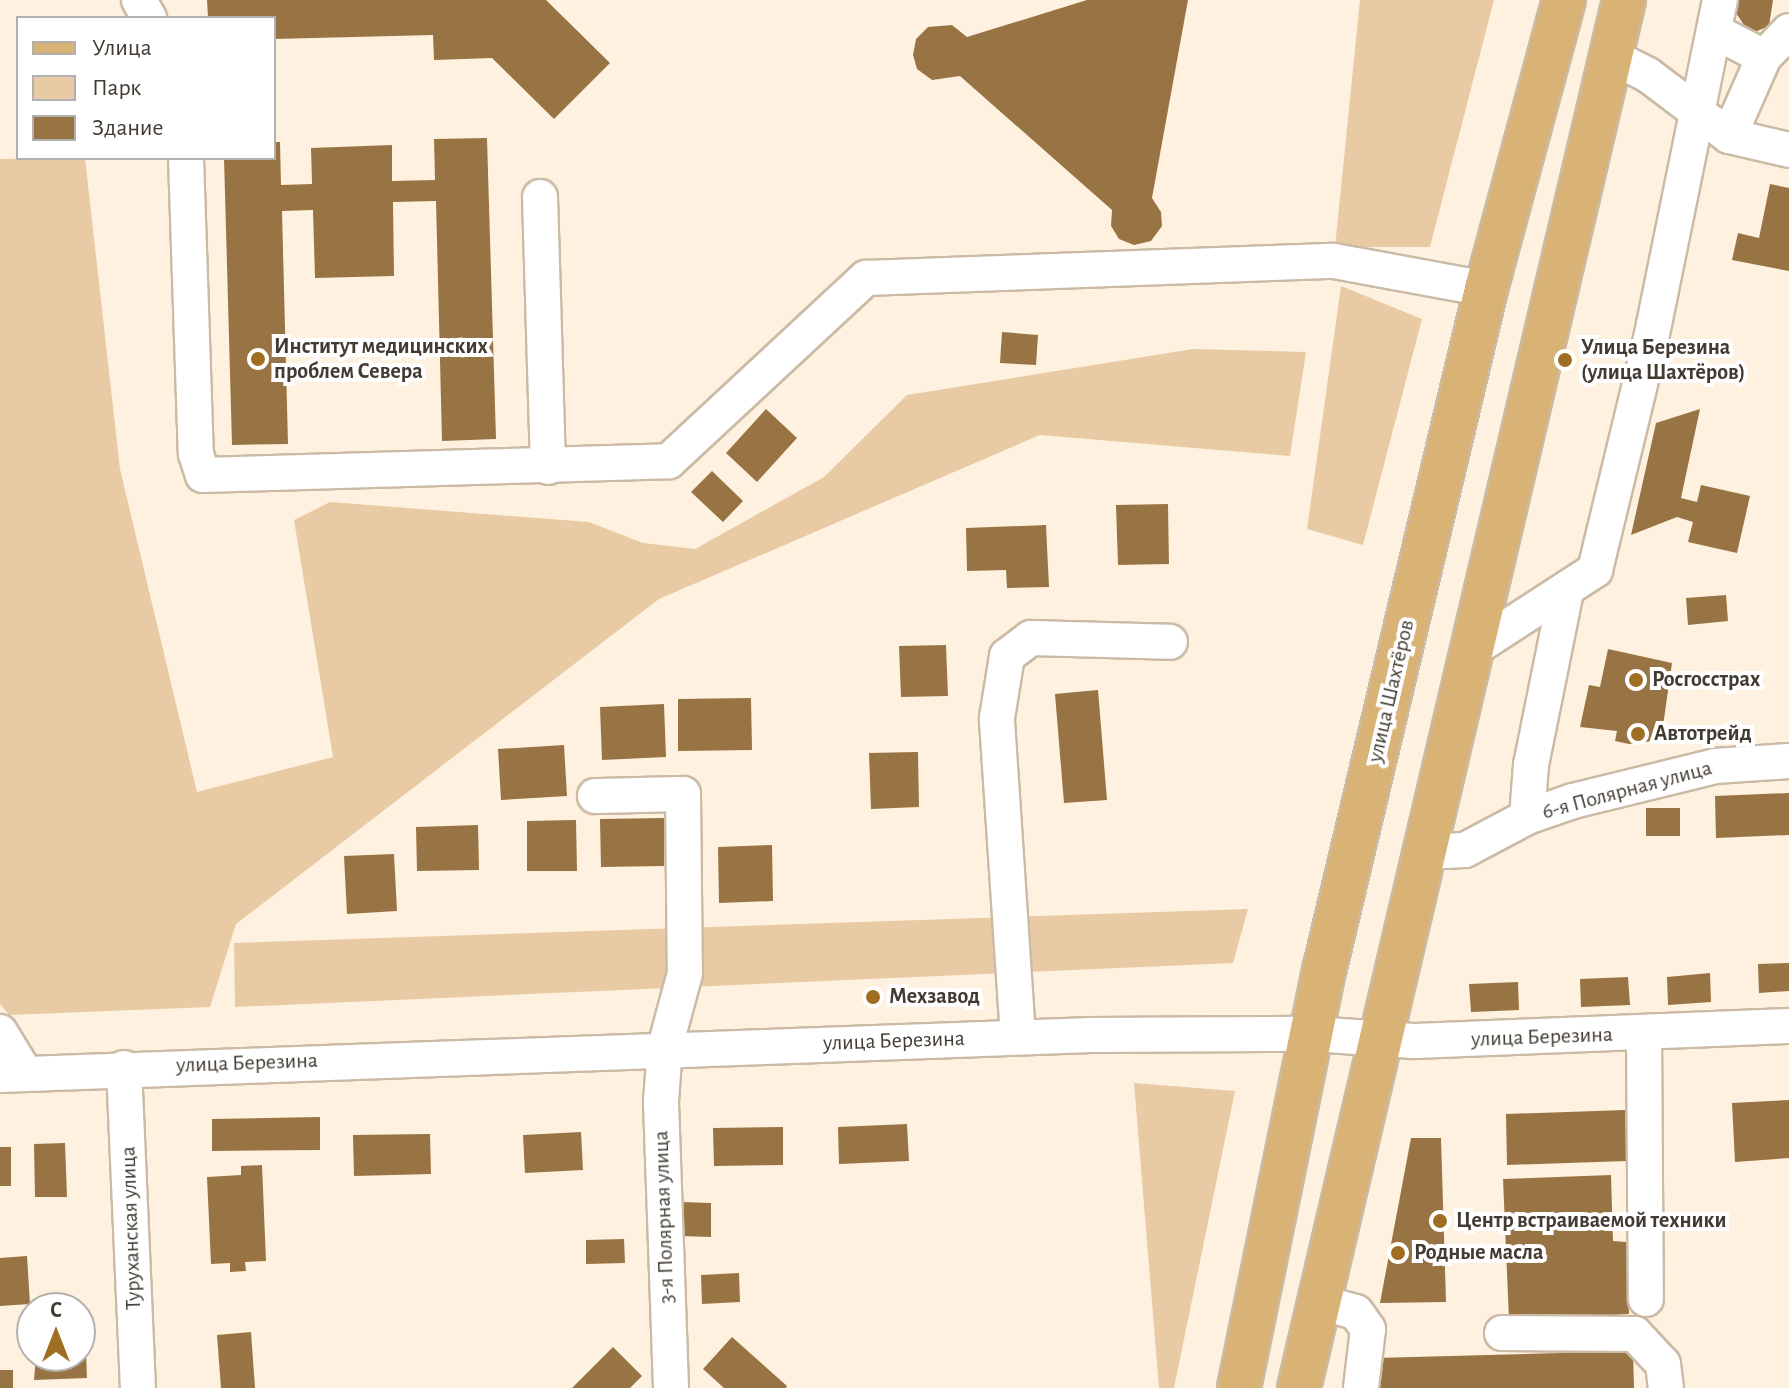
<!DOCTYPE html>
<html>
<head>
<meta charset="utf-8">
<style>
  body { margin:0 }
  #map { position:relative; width:1789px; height:1388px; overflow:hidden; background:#fff1df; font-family:"Alegreya Sans",sans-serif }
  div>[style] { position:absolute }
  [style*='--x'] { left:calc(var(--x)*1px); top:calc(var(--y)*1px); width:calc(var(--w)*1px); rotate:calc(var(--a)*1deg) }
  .green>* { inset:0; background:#e8cba5 }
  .building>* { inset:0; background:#987444 }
  .roads { filter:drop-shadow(2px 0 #cbbaa5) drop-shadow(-2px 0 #cbbaa5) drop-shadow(0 2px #cbbaa5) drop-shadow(0 -2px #cbbaa5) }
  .minor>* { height:34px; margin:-17px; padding:0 17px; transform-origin:17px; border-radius:17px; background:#fff }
  .major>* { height:42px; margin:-21px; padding:0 21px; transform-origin:21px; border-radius:21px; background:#d8b375 }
  .dots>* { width:22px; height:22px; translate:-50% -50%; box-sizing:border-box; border:4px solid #fff; border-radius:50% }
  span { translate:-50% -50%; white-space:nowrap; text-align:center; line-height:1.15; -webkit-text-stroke:8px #fff; paint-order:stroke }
  .poi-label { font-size:22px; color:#423b32; font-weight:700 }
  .left { translate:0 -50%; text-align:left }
  .street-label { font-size:22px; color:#423b32 }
  .legend { position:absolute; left:16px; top:16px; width:260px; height:144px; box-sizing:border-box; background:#fff; border:2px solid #b3b1ad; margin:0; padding:10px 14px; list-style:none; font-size:24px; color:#423b32 }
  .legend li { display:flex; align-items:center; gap:16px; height:40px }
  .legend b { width:40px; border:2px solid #b3b1ad }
  .north { position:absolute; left:16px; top:1292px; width:80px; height:80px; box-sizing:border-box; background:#fff; border:2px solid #b3b1ad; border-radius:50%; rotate:0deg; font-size:22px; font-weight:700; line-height:32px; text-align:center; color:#423b32 }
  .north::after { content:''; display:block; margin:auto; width:28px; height:36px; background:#9f6e22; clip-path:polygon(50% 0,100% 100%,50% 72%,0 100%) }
</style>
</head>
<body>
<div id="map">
  <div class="green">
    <i style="clip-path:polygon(1360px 0,1494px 0,1430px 247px,1335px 247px)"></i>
    <i style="clip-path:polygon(85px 158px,120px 469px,197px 792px,333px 757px,294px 520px,330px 502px,589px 522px,643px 543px,695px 549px,824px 477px,907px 395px,1193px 349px,1306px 352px,1290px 456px,1040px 435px,659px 599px,236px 924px,210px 1007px,9px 1015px,0 1004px,0 159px)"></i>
    <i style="clip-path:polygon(1341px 286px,1422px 319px,1363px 545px,1307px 529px)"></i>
    <i style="clip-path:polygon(1248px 909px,1233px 963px,235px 1007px,234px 943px)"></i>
    <i style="clip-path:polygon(1134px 1083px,1235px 1091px,1174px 1388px,1159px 1388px)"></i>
  </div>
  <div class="building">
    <i style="clip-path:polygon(207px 0,546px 0,610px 63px,554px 119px,492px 58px,434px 60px,433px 35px,274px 39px,274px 18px,208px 18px)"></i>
    <i style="clip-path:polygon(1087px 0,1188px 0,1152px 198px,1161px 212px,1162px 226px,1151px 241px,1134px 245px,1119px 239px,1111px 226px,1112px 210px,960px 76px,932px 80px,917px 69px,913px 55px,916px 39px,928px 27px,952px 25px,967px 37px)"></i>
    <i style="clip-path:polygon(1738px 0,1773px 0,1769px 26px,1750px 34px,1736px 13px)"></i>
    <i style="clip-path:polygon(487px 138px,496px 439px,442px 441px,436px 201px,393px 202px,394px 276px,315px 278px,313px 210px,282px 211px,288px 444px,232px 445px,224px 158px,274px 158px,274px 142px,280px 142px,281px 185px,312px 184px,311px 148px,392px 145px,392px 181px,435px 180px,434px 139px)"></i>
    <i style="clip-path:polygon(1770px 184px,1789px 188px,1789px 271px,1732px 260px,1738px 233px,1759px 238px)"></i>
    <i style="clip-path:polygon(1002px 332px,1038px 335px,1036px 365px,1000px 363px)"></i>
    <i style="clip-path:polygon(766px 409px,797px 438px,757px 482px,726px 453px)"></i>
    <i style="clip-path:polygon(1700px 409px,1681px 498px,1697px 502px,1701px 485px,1750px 496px,1737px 553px,1688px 542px,1693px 522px,1677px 517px,1631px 535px,1656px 423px)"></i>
    <i style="clip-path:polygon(712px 471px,743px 501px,723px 522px,691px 492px)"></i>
    <i style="clip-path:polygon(1168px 504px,1169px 564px,1118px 565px,1116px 505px)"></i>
    <i style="clip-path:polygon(1046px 525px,1049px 587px,1007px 588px,1006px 570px,967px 571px,966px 528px)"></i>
    <i style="clip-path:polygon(1726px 595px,1728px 621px,1688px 625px,1686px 598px)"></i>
    <i style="clip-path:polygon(946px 645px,948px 696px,901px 697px,899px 646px)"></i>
    <i style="clip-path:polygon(1608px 649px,1672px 663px,1661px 740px,1629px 744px,1615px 741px,1617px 731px,1580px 727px,1589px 685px,1600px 687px)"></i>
    <i style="clip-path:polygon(1098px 690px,1107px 800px,1064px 803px,1055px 694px)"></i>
    <i style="clip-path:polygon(751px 698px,752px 750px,678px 751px,678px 699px)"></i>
    <i style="clip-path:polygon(664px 704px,666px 757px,602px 760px,600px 707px)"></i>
    <i style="clip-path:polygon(564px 745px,567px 796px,501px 800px,498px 749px)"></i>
    <i style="clip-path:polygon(918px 752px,919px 807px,871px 809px,869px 753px)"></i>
    <i style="clip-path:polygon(1789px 793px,1789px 835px,1716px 838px,1715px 796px)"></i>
    <i style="clip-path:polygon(1646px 808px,1680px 808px,1680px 836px,1646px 836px)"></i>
    <i style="clip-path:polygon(664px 818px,664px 866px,601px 867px,600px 819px)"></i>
    <i style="clip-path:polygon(576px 820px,577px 871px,527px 871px,527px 821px)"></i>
    <i style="clip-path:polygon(478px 825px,479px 870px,417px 871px,416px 827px)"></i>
    <i style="clip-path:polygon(772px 845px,773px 901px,719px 903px,718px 847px)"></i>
    <i style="clip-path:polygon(394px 854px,397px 911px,347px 914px,344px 856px)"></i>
    <i style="clip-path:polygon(1789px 963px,1789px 991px,1759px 993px,1758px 964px)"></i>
    <i style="clip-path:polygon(1710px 973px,1711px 1002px,1668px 1005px,1667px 977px)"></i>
    <i style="clip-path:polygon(1628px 977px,1630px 1005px,1581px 1007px,1580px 979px)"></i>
    <i style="clip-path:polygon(1518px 982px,1519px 1010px,1471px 1012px,1469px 984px)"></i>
    <i style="clip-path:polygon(1789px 1100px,1789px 1158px,1735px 1162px,1732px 1103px)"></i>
    <i style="clip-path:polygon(1625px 1110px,1627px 1161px,1507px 1165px,1506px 1114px)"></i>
    <i style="clip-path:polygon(320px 1117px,320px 1150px,212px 1151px,212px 1119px)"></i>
    <i style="clip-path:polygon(907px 1124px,909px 1161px,839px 1164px,838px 1127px)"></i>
    <i style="clip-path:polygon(783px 1127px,783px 1165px,714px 1166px,713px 1128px)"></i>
    <i style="clip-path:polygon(581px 1132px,583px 1170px,525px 1173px,523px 1135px)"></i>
    <i style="clip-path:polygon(430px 1134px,431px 1174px,354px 1176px,353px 1135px)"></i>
    <i style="clip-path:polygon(1411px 1138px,1441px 1138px,1446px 1302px,1380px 1303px)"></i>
    <i style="clip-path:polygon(65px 1143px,67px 1197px,35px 1197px,34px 1144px)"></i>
    <i style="clip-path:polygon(0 1147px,11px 1147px,11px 1186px,0 1186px)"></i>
    <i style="clip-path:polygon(262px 1165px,266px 1261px,245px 1262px,246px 1271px,230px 1272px,230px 1263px,211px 1264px,207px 1177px,241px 1175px,241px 1166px)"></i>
    <i style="clip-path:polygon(1611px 1175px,1613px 1241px,1626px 1242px,1629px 1314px,1509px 1320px,1503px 1179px)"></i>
    <i style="clip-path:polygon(681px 1202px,711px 1203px,711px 1237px,680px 1236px)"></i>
    <i style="clip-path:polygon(624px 1239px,625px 1263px,586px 1264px,586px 1240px)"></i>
    <i style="clip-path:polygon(27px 1256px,30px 1304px,0 1306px,0 1258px)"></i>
    <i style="clip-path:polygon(739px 1273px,740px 1302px,702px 1304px,701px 1275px)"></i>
    <i style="clip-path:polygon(251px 1332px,255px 1388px,221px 1388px,217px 1335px)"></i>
    <i style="clip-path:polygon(732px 1337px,787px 1386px,786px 1388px,724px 1388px,703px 1369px)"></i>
    <i style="clip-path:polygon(613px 1347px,642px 1376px,630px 1388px,572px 1388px)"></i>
    <i style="clip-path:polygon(86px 1351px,87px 1378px,34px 1380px,36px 1356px,80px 1356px)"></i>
    <i style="clip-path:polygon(1633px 1351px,1634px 1388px,1376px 1388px,1375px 1358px)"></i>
    <i style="clip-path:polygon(0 1370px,13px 1370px,13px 1388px,0 1388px)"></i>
  </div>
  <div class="roads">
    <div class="minor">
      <i style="--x:139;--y:0;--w:21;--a:61"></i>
      <i style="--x:1714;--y:31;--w:56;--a:27.5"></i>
      <i style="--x:1764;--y:57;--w:36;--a:-46"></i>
      <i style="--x:1611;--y:56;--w:42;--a:27.2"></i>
      <i style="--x:1648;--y:75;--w:101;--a:37"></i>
      <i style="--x:1729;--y:136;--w:62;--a:13.1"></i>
      <i style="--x:1729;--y:136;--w:86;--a:-66.1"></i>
      <i style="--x:186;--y:158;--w:296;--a:88.1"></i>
      <i style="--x:196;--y:454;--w:22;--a:72"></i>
      <i style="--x:203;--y:475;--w:466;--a:-1.7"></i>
      <i style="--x:669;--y:461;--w:269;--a:-42.9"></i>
      <i style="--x:866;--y:278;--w:468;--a:-2.1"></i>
      <i style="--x:1334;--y:261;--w:155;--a:10.4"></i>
      <i style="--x:540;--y:197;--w:270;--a:88.3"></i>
      <i style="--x:1472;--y:650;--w:147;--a:-33"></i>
      <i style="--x:1595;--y:570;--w:238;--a:-76.4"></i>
      <i style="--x:1651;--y:339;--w:346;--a:-78.5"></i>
      <i style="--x:595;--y:796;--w:88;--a:-1.3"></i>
      <i style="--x:683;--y:794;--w:179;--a:89.4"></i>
      <i style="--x:685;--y:973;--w:77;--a:105.1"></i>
      <i style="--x:665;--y:1047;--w:55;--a:94.2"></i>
      <i style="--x:661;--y:1102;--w:286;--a:88"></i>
      <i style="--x:1527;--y:817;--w:52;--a:-85.6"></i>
      <i style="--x:1531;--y:765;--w:177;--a:-78.6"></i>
      <i style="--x:1425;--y:852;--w:40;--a:-2.9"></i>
      <i style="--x:1465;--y:850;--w:70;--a:-28"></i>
      <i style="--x:1527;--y:817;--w:49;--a:-19.2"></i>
      <i style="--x:1573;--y:801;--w:146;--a:-13.8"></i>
      <i style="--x:1715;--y:766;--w:74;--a:-3.9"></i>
      <i style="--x:0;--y:1032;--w:48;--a:58.6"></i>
      <i style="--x:1644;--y:1034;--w:265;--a:89.6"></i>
      <i style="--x:1018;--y:1037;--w:320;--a:-93.8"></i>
      <i style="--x:997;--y:718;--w:63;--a:-80.8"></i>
      <i style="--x:1007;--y:656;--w:30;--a:-37"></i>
      <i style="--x:1031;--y:638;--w:139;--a:1.6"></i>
      <i style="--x:124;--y:1068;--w:320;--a:87.5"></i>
      <i style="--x:0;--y:1075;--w:1092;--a:-2.1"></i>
      <i style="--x:1091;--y:1035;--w:222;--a:-0.3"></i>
      <i style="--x:1313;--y:1034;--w:101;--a:4"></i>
      <i style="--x:1414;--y:1041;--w:375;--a:-2.3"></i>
      <i style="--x:1320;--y:1302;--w:37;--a:16"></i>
      <i style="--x:1356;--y:1312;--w:21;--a:55"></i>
      <i style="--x:1368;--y:1329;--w:59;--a:96.8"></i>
      <i style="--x:1502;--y:1333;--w:133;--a:0.4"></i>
      <i style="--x:1635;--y:1334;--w:41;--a:47"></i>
      <i style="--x:1663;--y:1364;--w:24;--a:83"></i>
    </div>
    <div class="major">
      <i style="--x:1239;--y:1388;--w:430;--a:-78.5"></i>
      <i style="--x:1325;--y:967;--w:697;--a:-76.64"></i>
      <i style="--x:1486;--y:289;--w:299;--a:-74.9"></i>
      <i style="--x:1299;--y:1388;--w:1426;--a:-76.82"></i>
    </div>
  </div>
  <div class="dots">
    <i style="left:258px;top:359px;background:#9f6e22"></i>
    <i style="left:1565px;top:360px;background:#9f6e22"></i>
    <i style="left:1636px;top:680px;background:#9f6e22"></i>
    <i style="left:1638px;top:734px;background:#9f6e22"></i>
    <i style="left:873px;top:997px;background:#9f6e22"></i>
    <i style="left:1440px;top:1221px;background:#9f6e22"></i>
    <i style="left:1398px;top:1253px;background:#9f6e22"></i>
  </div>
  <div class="poi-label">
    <span class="left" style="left:274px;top:359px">Институт медицинских<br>проблем Севера</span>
    <span class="left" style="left:1581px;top:360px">Улица Березина<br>(улица Шахтёров)</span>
    <span class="left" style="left:1652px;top:680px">Росгосстрах</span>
    <span class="left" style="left:1654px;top:734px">Автотрейд</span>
    <span class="left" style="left:889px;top:997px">Мехзавод</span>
    <span class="left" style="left:1456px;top:1221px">Центр встраиваемой техники</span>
    <span class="left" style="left:1414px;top:1253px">Родные масла</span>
  </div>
  <div class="street-label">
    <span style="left:1391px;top:691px;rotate:-77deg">улица Шахтёров</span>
    <span style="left:1627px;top:790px;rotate:-15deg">6-я Полярная улица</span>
    <span style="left:1542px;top:1037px;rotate:-2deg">улица Березина</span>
    <span style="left:894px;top:1041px;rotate:-2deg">улица Березина</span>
    <span style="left:247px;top:1063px;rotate:-2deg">улица Березина</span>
    <span style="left:664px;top:1217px;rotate:-92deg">3-я Полярная улица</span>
    <span style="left:131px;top:1228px;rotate:-92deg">Туруханская улица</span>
  </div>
  <ul class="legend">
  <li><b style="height:10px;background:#d8b375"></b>Улица</li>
  <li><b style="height:22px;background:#e8cba5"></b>Парк</li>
  <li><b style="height:22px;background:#987444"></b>Здание</li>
  </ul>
  <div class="north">С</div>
</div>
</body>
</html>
